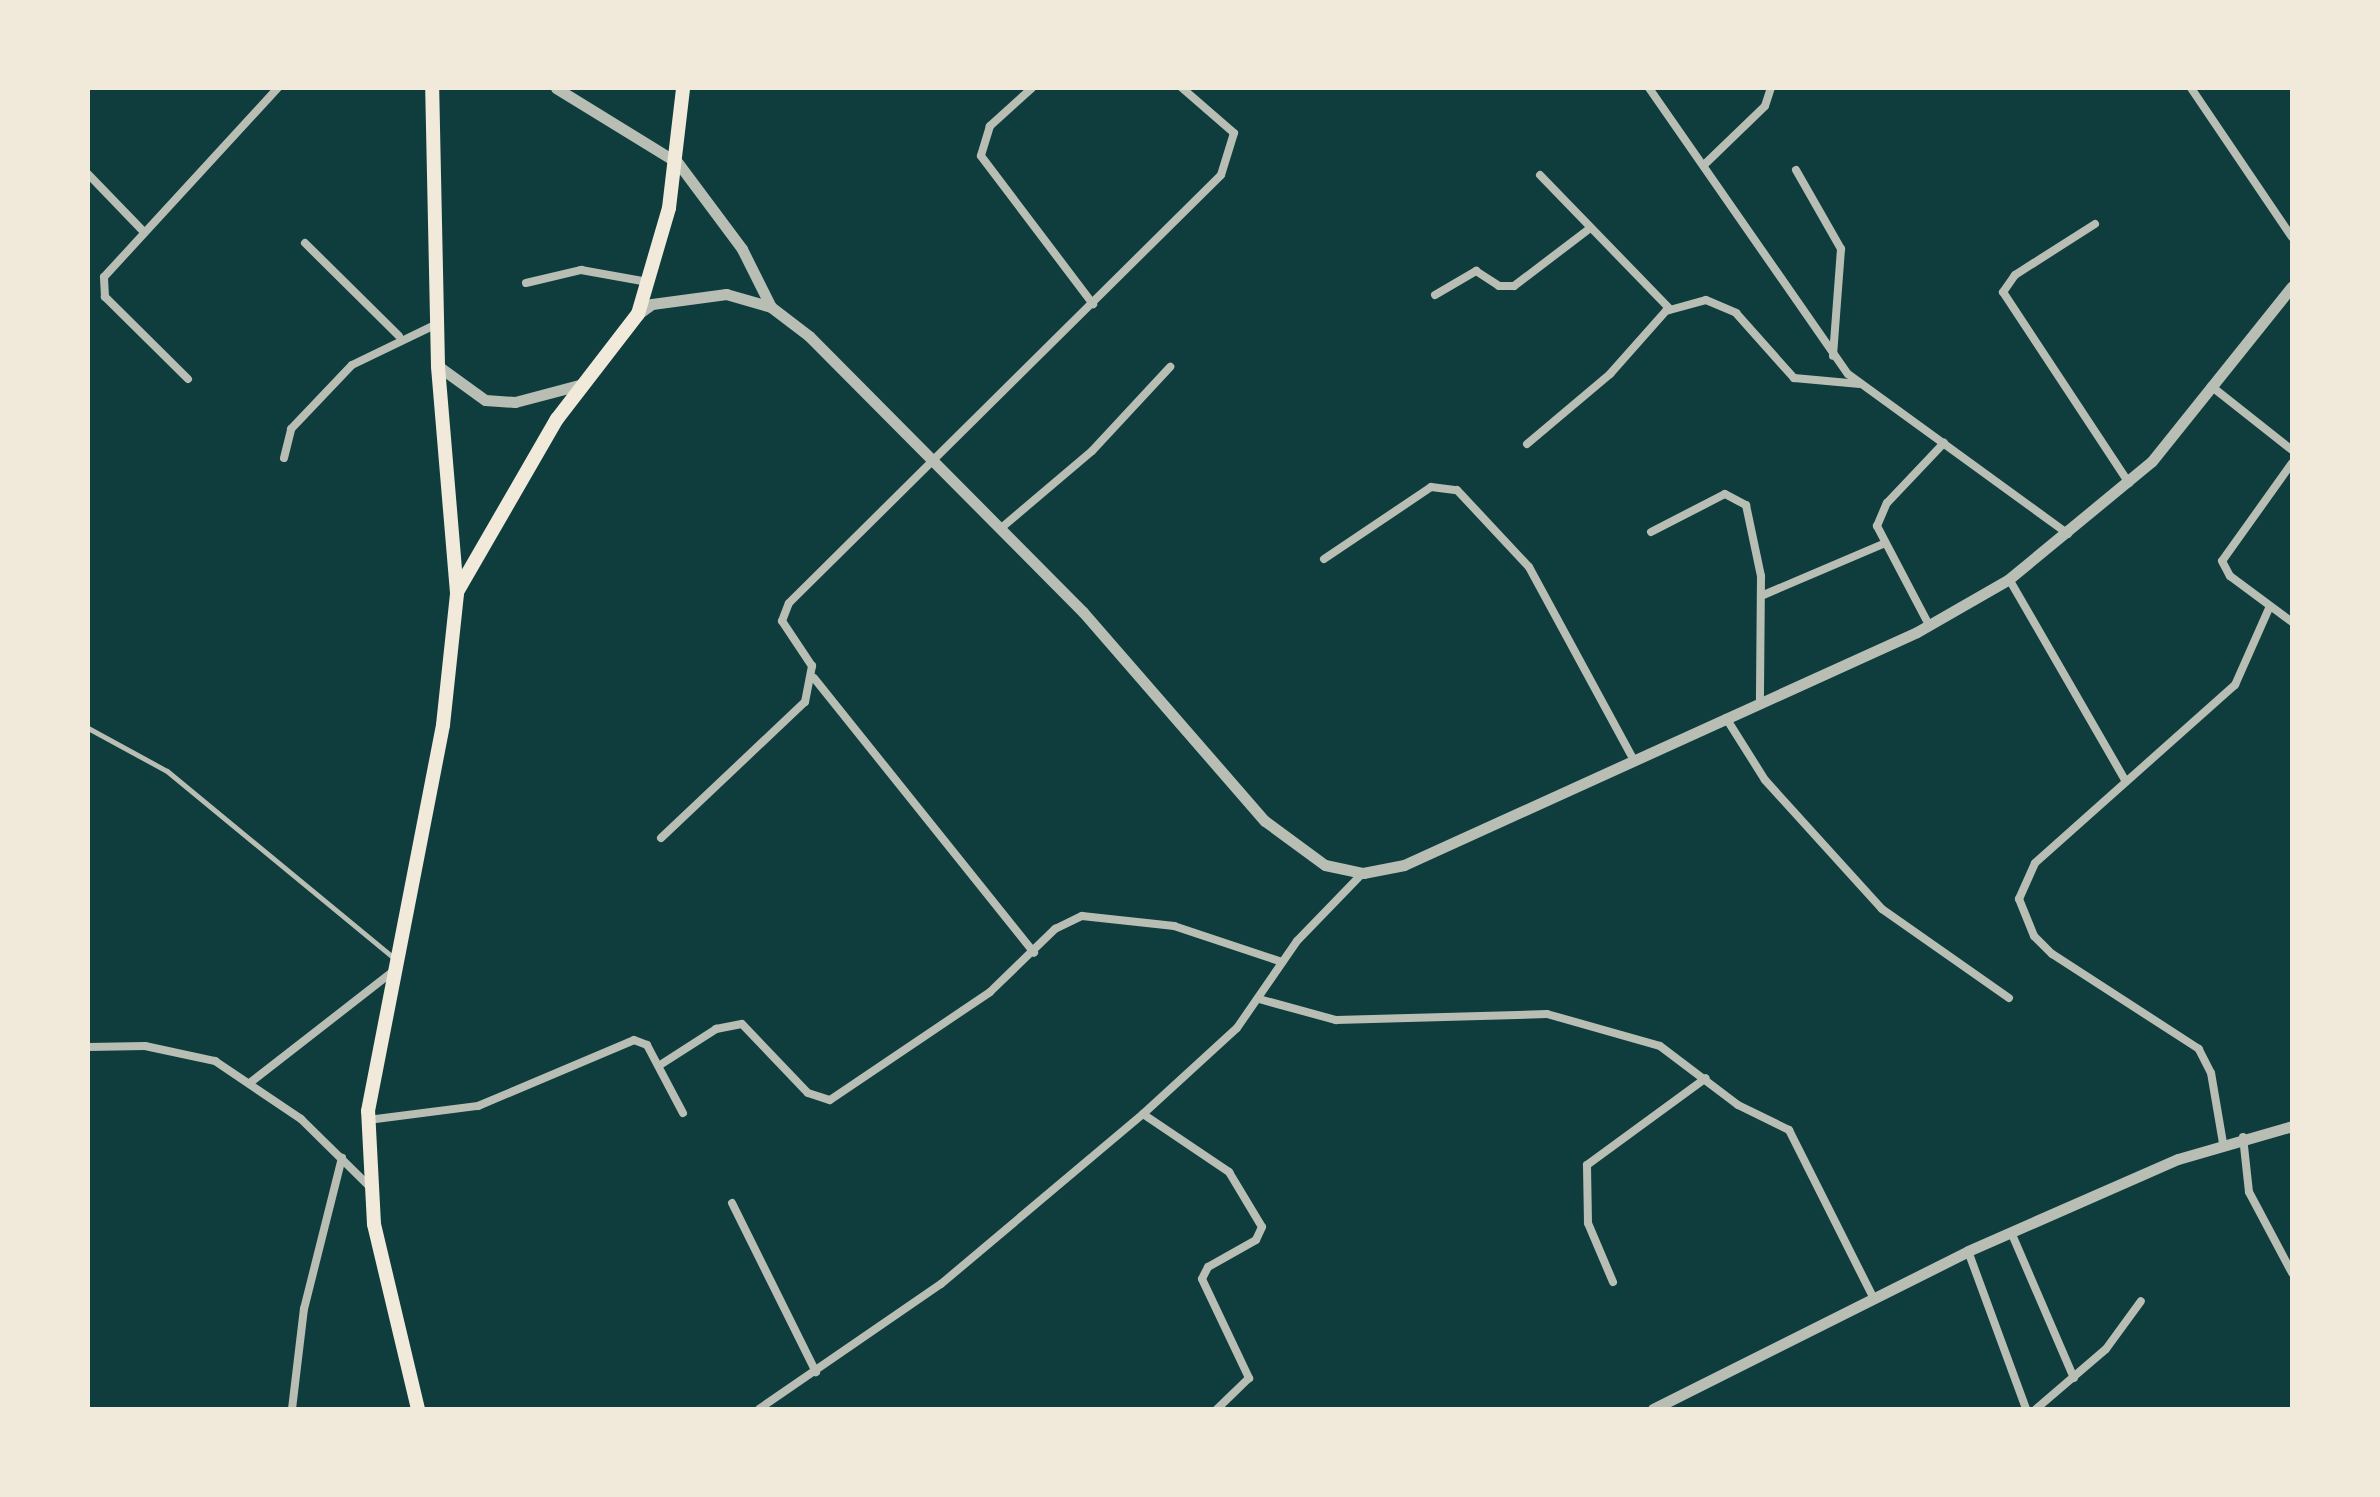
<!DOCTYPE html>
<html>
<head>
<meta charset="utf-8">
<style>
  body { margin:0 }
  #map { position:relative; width:2380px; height:1497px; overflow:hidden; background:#0f3d3e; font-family:Mulish,sans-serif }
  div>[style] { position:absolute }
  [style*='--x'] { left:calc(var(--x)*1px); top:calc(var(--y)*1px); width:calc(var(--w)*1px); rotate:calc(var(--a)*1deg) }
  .service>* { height:5px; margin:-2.5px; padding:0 2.5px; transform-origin:2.5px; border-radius:2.5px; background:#b8beb3 }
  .minor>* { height:8px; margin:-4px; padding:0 4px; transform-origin:4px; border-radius:4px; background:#b8beb3 }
  .tertiary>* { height:11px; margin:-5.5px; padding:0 5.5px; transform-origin:5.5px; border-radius:5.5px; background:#b8beb3 }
  .secondary>* { height:14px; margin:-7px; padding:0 7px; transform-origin:7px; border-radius:7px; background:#f1e9da }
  span { translate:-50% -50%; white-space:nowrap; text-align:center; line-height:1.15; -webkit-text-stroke:6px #f1e9da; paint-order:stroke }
  .frame { position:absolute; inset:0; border:90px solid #f1e9da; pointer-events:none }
</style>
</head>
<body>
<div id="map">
  <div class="service">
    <i style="--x:88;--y:728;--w:90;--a:28.6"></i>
    <i style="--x:167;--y:771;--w:297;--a:39.5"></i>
  </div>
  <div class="minor">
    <i style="--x:1032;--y:88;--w:57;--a:137.9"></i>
    <i style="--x:990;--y:126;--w:31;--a:107"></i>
    <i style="--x:981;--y:156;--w:186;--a:52.9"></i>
    <i style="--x:1649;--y:88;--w:348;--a:55.2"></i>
    <i style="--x:1848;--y:374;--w:272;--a:36"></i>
    <i style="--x:2191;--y:88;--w:180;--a:55.9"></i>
    <i style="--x:1705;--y:164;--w:83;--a:-44"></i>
    <i style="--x:1765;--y:106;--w:19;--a:-72"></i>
    <i style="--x:1796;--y:170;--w:91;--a:60.3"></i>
    <i style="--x:1841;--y:249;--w:107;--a:94.3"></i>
    <i style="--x:88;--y:174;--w:78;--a:46"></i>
    <i style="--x:1540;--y:175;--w:187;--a:45.9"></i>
    <i style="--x:2095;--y:224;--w:95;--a:147.5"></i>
    <i style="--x:2015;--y:275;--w:21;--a:125"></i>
    <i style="--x:2003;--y:292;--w:229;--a:56.6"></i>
    <i style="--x:305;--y:243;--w:132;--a:44.7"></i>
    <i style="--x:526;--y:283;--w:57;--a:-13.3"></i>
    <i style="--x:581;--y:270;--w:68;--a:10.2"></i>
    <i style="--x:1435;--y:295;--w:48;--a:-30.3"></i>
    <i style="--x:1476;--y:271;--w:27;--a:33"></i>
    <i style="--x:1499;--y:286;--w:15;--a:0"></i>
    <i style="--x:1514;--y:286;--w:94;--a:-37.2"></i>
    <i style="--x:188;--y:379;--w:117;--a:-135.3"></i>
    <i style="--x:105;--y:297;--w:20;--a:-93"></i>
    <i style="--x:104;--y:277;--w:257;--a:-47.4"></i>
    <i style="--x:2211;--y:386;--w:103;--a:38.3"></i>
    <i style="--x:1527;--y:444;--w:109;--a:-40.1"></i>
    <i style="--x:1610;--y:374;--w:84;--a:-48.4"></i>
    <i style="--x:1666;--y:311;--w:41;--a:-15.4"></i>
    <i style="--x:1706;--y:300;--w:33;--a:23"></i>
    <i style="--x:1736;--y:313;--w:87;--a:48.3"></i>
    <i style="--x:1794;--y:378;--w:66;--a:5.2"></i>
    <i style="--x:284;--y:458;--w:30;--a:-76"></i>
    <i style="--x:291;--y:429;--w:88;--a:-46.4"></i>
    <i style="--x:352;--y:365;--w:94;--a:-25.8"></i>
    <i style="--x:2292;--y:463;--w:120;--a:125.5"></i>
    <i style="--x:2222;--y:561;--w:17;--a:62"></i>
    <i style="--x:2230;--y:576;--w:77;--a:36.6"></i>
    <i style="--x:1000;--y:529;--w:121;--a:-40.3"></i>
    <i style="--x:1092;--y:451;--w:115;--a:-47.1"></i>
    <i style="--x:1651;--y:532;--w:83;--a:-27.2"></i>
    <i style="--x:1725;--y:494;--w:24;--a:28"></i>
    <i style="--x:1746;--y:505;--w:73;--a:78.1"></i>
    <i style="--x:1761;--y:576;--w:127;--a:90.5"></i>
    <i style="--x:1324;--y:559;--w:129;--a:-33.9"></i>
    <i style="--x:1431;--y:487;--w:26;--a:7"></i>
    <i style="--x:1457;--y:490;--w:105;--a:46.9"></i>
    <i style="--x:1529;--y:567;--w:220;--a:61.5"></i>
    <i style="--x:2009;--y:579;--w:234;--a:60"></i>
    <i style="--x:1761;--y:596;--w:133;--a:-23.1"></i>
    <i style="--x:1929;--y:625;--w:112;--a:-117.7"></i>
    <i style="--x:1877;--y:526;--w:25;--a:-67"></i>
    <i style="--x:1887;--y:503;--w:83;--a:-46.5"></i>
    <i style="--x:814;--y:678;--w:352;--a:51.3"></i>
    <i style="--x:1726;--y:718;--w:73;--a:57.8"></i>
    <i style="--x:1765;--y:780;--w:174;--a:47.8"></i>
    <i style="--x:1882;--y:909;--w:155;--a:35"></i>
    <i style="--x:661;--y:838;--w:198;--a:-43.4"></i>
    <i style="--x:805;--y:702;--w:37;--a:-79"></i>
    <i style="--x:812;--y:666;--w:54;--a:-123.7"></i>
    <i style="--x:782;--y:621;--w:19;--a:-69"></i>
    <i style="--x:789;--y:603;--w:608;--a:-44.73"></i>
    <i style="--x:1221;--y:175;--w:44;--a:-72.8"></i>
    <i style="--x:1234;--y:133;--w:69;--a:-139.1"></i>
    <i style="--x:1259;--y:999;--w:80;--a:15.3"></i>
    <i style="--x:1336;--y:1020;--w:211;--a:-1.6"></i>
    <i style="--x:1547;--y:1014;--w:117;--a:15.8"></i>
    <i style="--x:1660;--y:1046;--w:98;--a:37.1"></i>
    <i style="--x:1738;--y:1105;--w:57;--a:26.1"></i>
    <i style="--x:1789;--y:1130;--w:187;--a:63.3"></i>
    <i style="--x:88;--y:1047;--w:57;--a:-1"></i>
    <i style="--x:145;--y:1046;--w:72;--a:12.1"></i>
    <i style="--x:215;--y:1061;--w:104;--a:34"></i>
    <i style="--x:301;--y:1119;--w:95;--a:44.6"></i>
    <i style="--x:660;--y:1065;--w:67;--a:-32.7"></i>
    <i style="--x:716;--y:1029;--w:26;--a:-11"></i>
    <i style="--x:742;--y:1024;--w:95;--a:46.3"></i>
    <i style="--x:808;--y:1093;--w:23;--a:18"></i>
    <i style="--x:830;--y:1100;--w:193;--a:-34"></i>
    <i style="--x:990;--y:992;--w:91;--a:-44.1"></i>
    <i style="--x:1055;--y:929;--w:30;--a:-26"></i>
    <i style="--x:1082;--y:916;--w:93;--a:6.2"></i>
    <i style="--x:1174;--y:926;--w:114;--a:18.4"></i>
    <i style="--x:251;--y:1082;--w:182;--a:-37.9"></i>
    <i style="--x:1143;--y:1114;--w:104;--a:34"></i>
    <i style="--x:1229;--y:1172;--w:64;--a:59"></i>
    <i style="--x:1262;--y:1227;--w:14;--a:115"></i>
    <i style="--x:1256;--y:1240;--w:55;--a:150.6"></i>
    <i style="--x:1208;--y:1267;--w:13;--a:117"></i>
    <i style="--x:1202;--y:1279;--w:110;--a:64.6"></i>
    <i style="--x:1249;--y:1378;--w:45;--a:135.9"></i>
    <i style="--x:368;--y:1120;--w:111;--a:-7.3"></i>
    <i style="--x:478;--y:1106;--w:169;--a:-22.9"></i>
    <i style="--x:634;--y:1040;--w:14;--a:21"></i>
    <i style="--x:647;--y:1045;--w:77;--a:62.1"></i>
    <i style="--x:2243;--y:1137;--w:55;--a:83.8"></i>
    <i style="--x:2249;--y:1192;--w:92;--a:62"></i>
    <i style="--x:2223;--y:1143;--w:71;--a:-99.7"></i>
    <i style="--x:2211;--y:1073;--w:27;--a:-117"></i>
    <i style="--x:2199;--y:1049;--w:175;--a:-147.1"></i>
    <i style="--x:2052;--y:954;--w:25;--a:-135"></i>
    <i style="--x:2034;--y:936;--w:40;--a:-112"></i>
    <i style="--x:2019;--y:899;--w:39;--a:-66"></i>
    <i style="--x:2035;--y:863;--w:268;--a:-41.7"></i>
    <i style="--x:2235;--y:685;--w:86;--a:-66.1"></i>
    <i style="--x:732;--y:1203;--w:189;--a:63.6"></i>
    <i style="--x:2011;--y:1232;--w:159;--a:66.7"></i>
    <i style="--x:1968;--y:1251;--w:168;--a:69.8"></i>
    <i style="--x:1613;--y:1282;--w:64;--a:-113"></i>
    <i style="--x:1588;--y:1223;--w:58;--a:-91"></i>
    <i style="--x:1587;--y:1165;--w:147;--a:-36.2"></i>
    <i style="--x:292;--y:1409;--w:101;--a:-83.2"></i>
    <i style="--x:304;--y:1309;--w:156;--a:-75.9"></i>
    <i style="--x:759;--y:1409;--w:221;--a:-34.5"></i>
    <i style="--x:941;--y:1284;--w:264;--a:-40.1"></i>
    <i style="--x:1143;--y:1114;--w:127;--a:-42.5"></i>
    <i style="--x:1237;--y:1028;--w:106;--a:-55.4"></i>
    <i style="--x:1297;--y:941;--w:95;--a:-45.9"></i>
    <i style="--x:2036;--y:1409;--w:92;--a:-40.6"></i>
    <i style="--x:2106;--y:1349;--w:59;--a:-53.9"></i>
  </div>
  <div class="tertiary">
    <i style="--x:556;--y:88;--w:143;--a:31.6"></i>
    <i style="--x:678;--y:163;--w:107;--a:53.3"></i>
    <i style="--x:742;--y:249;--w:65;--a:63.4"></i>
    <i style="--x:638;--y:314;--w:17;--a:-36"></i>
    <i style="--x:652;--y:304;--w:75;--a:-7.7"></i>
    <i style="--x:726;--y:294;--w:47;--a:16.1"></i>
    <i style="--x:771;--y:307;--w:48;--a:37.3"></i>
    <i style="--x:809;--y:336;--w:389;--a:45.2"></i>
    <i style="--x:1083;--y:612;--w:277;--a:49"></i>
    <i style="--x:1265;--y:821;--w:74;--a:36.3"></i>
    <i style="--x:1325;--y:865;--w:39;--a:12"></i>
    <i style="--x:1363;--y:873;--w:42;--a:-11"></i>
    <i style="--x:1404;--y:865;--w:563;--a:-24.43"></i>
    <i style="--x:1917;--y:632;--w:106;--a:-29.9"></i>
    <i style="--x:2009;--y:579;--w:185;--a:-39.5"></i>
    <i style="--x:2152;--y:461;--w:224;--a:-51.3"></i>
    <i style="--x:438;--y:366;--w:58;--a:35.9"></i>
    <i style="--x:485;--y:400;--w:30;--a:4"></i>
    <i style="--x:515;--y:402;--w:70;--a:-14.8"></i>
    <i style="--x:1653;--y:1409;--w:352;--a:-26.6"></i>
    <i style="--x:1968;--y:1251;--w:229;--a:-23.7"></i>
    <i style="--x:2178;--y:1159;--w:119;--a:-16.1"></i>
  </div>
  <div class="secondary">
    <i style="--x:457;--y:592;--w:200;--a:-60"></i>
    <i style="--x:557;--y:419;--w:133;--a:-52.4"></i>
    <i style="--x:638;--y:314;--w:110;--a:-73.7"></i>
    <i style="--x:669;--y:208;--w:121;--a:-83.3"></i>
    <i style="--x:418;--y:1409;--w:190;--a:-103.4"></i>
    <i style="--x:374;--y:1224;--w:113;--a:-93"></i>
    <i style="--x:368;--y:1111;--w:393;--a:-79"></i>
    <i style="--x:443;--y:725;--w:133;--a:-83.9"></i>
    <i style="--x:457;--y:593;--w:228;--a:-94.8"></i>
    <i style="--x:438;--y:366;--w:278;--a:-91.2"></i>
  </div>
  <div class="frame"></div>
</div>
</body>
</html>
